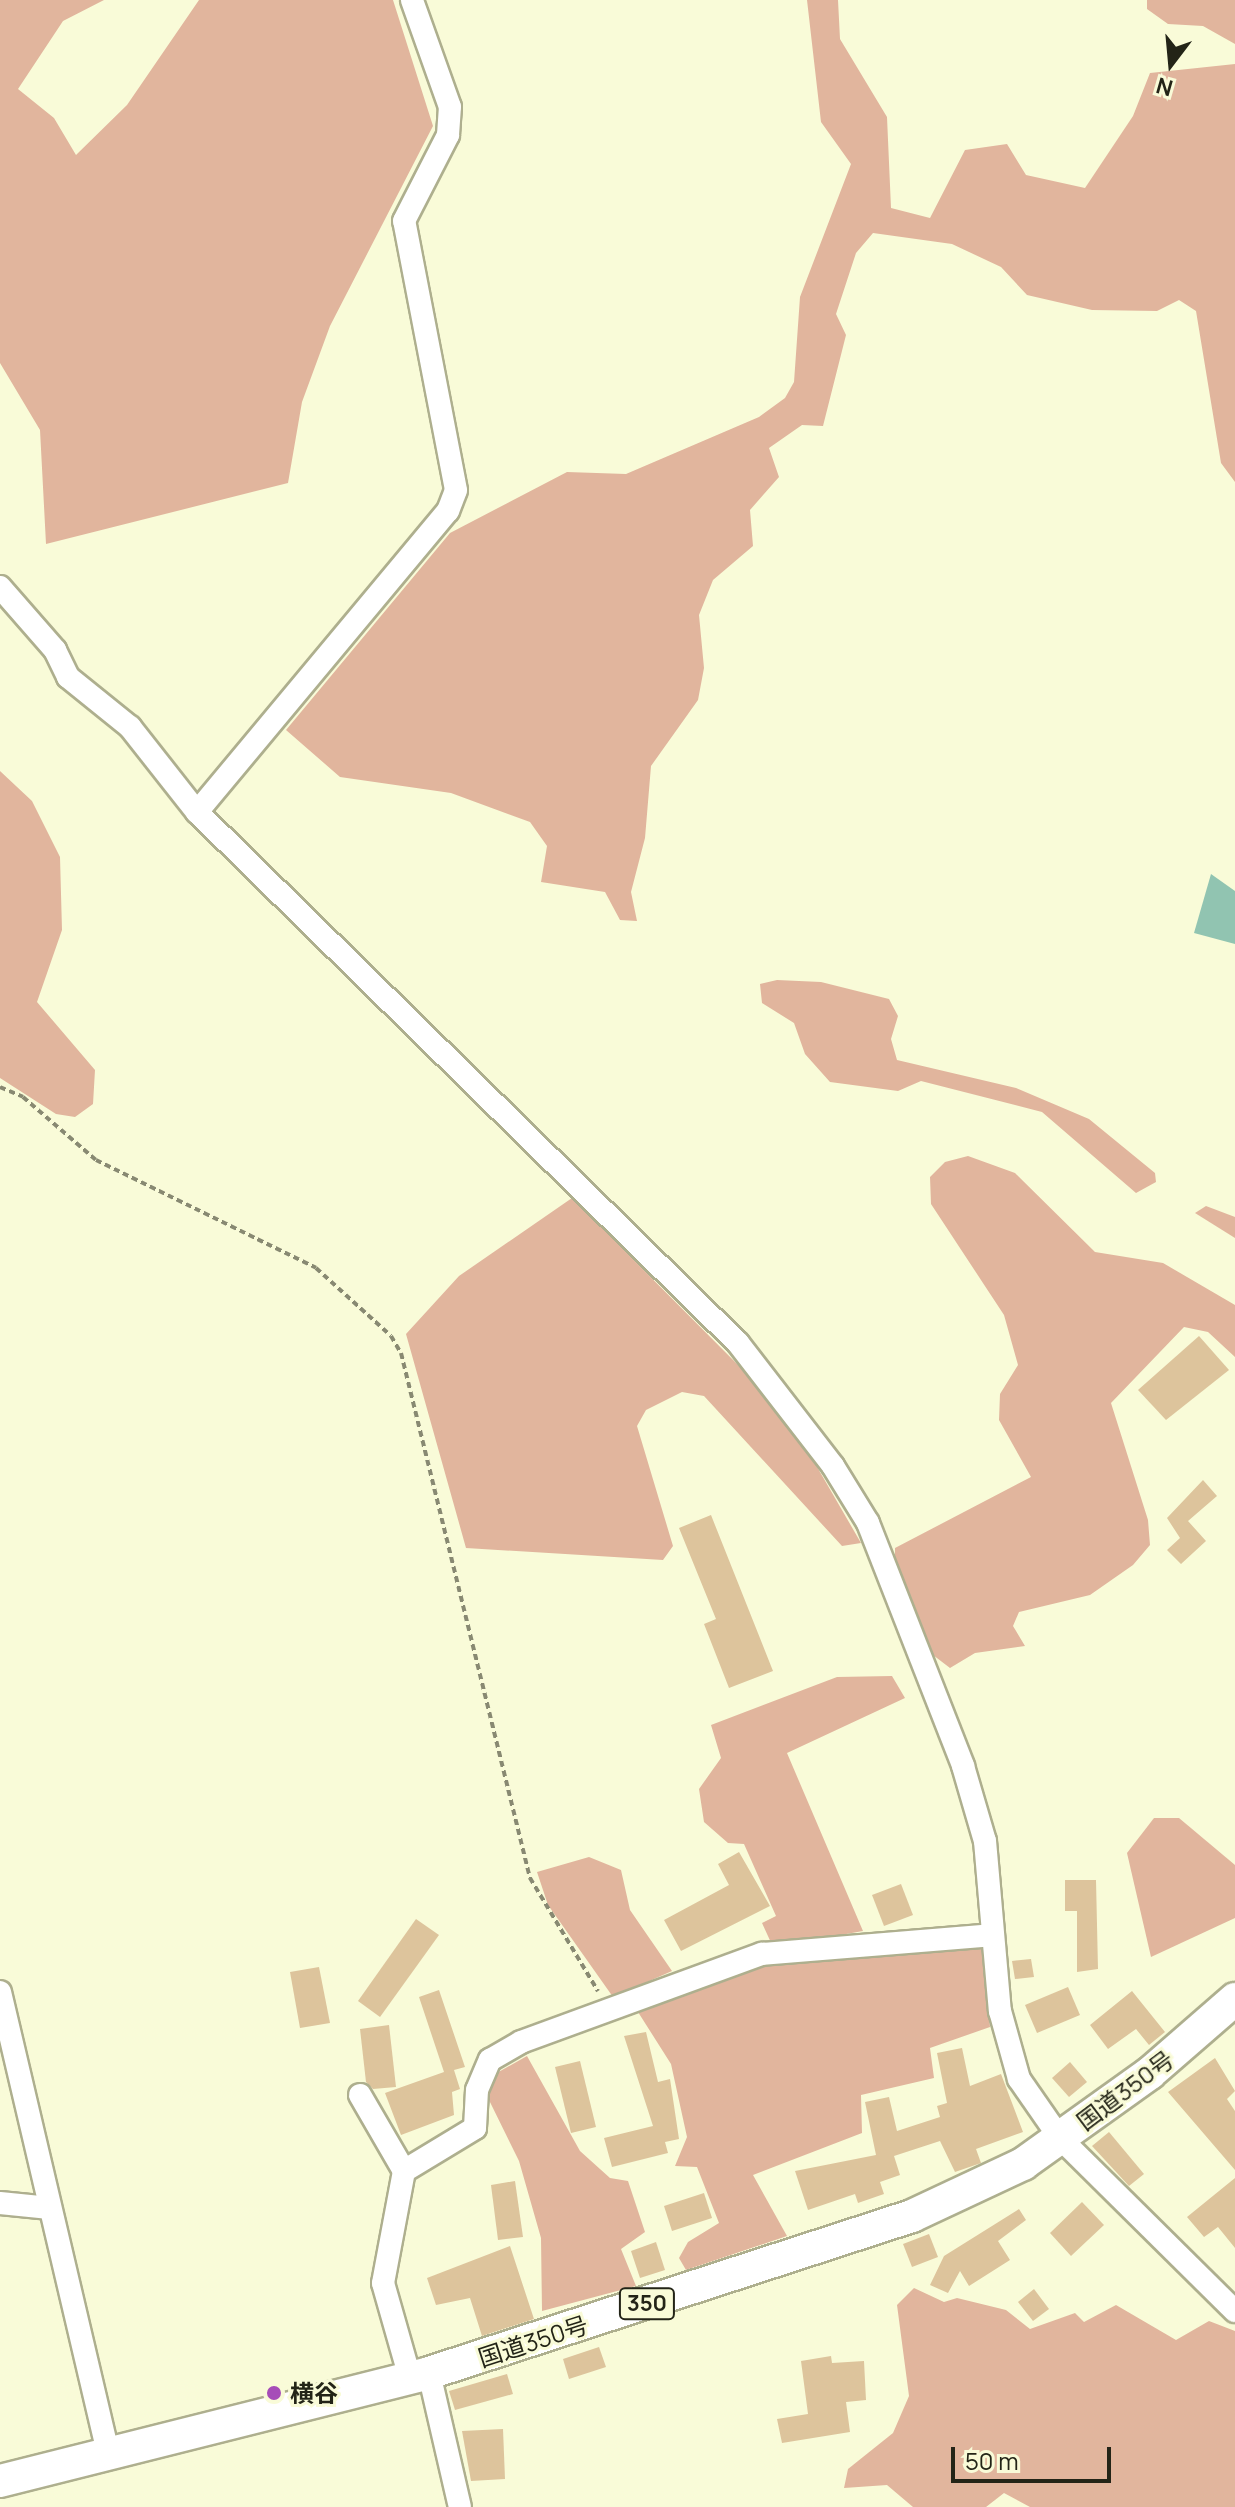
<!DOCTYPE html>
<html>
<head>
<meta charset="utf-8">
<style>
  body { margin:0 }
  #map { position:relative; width:1235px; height:2507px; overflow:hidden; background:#f9fbd8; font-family:Manrope,"Noto Sans JP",sans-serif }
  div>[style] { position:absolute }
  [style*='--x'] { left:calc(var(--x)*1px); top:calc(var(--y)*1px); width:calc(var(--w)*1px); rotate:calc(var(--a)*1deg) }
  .forest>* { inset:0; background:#e1b59d }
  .water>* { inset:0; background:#91c4b1 }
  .building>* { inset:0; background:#ddc49c }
  .path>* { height:4px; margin-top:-2px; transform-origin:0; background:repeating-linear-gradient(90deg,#888972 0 6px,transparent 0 10px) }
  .roads { filter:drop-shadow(2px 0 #aeaf8e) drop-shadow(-2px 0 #aeaf8e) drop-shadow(0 2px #aeaf8e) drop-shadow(0 -2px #aeaf8e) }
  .minor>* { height:22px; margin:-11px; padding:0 11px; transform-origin:11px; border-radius:11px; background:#fff }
  .highway>* { height:32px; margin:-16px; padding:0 16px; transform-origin:16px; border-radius:16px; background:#fff }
  .dots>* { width:22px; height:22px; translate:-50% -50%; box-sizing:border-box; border:4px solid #f9fbd8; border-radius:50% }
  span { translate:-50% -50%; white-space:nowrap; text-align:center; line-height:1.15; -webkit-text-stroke:6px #f9fbd8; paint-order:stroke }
  .shield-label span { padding:2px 6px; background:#f9fbd8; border:2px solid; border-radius:6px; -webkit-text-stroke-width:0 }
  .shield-label { font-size:22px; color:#232417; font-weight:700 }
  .street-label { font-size:24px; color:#232417 }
  .poi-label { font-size:24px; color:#232417; font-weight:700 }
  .left { translate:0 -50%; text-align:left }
  .north { position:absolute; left:1131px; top:24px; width:80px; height:80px; -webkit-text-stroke:6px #f9fbd8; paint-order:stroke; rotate:196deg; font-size:22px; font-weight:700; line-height:32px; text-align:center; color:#232417 }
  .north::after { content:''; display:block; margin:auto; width:28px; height:36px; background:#232417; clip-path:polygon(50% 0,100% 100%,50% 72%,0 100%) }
  .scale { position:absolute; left:951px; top:2447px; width:160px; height:36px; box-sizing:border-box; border:4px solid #232417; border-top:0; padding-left:10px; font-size:24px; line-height:28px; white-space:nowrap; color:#232417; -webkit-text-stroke:6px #f9fbd8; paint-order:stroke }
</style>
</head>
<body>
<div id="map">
  <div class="forest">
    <i style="clip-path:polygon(0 0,104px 0,63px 21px,18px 89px,54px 118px,76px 155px,127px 105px,199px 0,393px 0,433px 126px,330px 326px,302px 402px,288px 483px,46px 544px,40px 430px,0 363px)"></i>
    <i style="clip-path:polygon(807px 0,838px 0,840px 39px,887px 117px,891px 208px,930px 218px,965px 150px,1007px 144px,1026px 175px,1085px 188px,1133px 116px,1150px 73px,1235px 64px,1235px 482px,1221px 463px,1196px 311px,1179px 300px,1157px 311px,1092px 310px,1027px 295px,1001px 267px,952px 244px,873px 233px,856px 253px,836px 314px,846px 335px,823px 426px,802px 425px,769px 448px,779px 477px,750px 510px,753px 546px,713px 580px,699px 615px,704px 668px,698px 700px,651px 766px,645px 838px,631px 892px,637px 921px,620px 920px,605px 892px,541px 882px,547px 846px,530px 822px,451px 793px,340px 777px,286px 730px,450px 533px,567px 472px,626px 474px,759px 417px,785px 398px,794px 382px,800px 297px,851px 164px,821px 122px)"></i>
    <i style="clip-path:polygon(1147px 0,1235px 0,1235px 44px,1203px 26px,1168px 24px,1147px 9px)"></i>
    <i style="clip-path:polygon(0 771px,32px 801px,60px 857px,62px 930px,37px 1002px,95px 1070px,93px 1104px,75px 1117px,56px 1114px,0 1078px)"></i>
    <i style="clip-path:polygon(777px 980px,821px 982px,889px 999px,898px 1016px,891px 1039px,897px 1060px,1016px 1088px,1089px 1119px,1155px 1173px,1156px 1182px,1136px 1193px,1042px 1112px,921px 1081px,898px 1091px,830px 1082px,805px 1054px,794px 1023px,762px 1003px,760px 984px)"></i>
    <i style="clip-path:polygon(968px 1156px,1015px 1173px,1095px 1252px,1163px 1263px,1235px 1305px,1235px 1357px,1208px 1332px,1184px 1327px,1111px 1403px,1148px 1520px,1150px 1545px,1133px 1565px,1090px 1595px,1019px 1612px,1013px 1626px,1025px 1646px,975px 1653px,950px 1668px,933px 1655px,895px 1567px,895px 1548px,1031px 1477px,999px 1420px,1000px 1394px,1018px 1365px,1004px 1315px,931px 1204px,930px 1177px,945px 1162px)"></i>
    <i style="clip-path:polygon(572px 1198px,746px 1373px,809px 1453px,861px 1543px,842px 1546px,704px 1396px,682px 1392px,646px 1410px,637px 1426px,673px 1546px,663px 1560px,466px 1548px,406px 1334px,459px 1276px)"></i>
    <i style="clip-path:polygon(1206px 1206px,1235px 1217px,1235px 1238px,1195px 1213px)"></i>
    <i style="clip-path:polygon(892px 1676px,905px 1698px,787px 1753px,863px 1931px,773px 1947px,762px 1923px,776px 1916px,744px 1844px,728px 1843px,704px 1822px,699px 1789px,721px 1758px,711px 1725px,837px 1677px)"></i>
    <i style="clip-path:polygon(1154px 1818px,1179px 1818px,1235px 1865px,1235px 1918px,1151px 1957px,1127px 1853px)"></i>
    <i style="clip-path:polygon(589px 1857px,621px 1870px,630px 1910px,672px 1971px,613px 1997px,548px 1905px,537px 1872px)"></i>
    <i style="clip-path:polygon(983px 1946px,990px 2027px,930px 2048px,934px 2078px,861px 2095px,862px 2133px,753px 2175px,787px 2236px,686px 2270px,679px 2258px,688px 2242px,719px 2223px,697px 2167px,675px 2166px,687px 2137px,671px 2064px,638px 2012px,770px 1962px)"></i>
    <i style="clip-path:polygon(527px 2056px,580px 2151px,610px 2178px,628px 2181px,645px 2232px,621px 2249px,636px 2286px,542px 2311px,541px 2238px,519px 2161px,488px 2098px,495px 2074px)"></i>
    <i style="clip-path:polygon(914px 2288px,944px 2302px,957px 2298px,1006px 2310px,1030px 2329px,1075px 2313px,1084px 2322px,1116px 2305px,1176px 2340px,1209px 2321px,1235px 2331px,1235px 2507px,1030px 2507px,1004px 2493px,986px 2507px,913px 2507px,887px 2485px,844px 2488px,848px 2469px,893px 2433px,909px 2396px,897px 2305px)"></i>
  </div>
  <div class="water">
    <i style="clip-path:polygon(1211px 874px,1235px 891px,1235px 944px,1194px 933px)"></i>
  </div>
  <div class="building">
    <i style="clip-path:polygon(1199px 1336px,1229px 1370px,1166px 1420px,1138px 1390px)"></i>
    <i style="clip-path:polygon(1203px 1480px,1217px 1496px,1188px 1521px,1206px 1541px,1181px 1564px,1167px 1550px,1180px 1538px,1167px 1518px)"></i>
    <i style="clip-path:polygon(711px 1515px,773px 1671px,729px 1688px,704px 1624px,716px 1619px,679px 1528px)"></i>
    <i style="clip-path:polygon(739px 1852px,770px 1906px,681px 1951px,664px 1920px,729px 1885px,718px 1864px)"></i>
    <i style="clip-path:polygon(1065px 1880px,1096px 1880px,1098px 1969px,1077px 1972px,1077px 1911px,1065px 1911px)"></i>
    <i style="clip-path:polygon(901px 1884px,913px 1915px,884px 1926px,872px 1895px)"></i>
    <i style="clip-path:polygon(416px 1919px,439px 1935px,380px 2017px,358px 2001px)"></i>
    <i style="clip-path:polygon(1031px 1959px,1034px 1977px,1015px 1979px,1012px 1961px)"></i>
    <i style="clip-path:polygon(319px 1967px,330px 2023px,300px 2028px,290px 1972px)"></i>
    <i style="clip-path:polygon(1068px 1987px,1080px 2015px,1037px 2033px,1025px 2005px)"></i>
    <i style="clip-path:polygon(439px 1990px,465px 2067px,454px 2070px,460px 2089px,452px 2092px,454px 2115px,401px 2135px,385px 2093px,444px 2072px,419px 1997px)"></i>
    <i style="clip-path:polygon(1132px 1991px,1165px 2032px,1149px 2045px,1136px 2029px,1108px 2049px,1090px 2025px)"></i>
    <i style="clip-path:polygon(389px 2025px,396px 2087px,373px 2089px,366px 2082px,360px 2029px)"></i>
    <i style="clip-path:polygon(646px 2032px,658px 2082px,670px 2079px,679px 2139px,665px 2142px,668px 2153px,612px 2167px,604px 2138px,653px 2126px,624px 2036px)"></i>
    <i style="clip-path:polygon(962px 2048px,970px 2086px,1001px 2074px,1023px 2132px,976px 2149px,981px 2163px,955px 2172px,940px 2141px,894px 2156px,900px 2175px,880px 2182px,884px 2194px,858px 2203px,855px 2194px,808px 2210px,795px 2171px,876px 2155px,865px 2102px,889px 2097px,897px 2131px,940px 2117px,937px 2106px,947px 2103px,937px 2053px)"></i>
    <i style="clip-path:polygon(1215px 2058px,1235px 2091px,1227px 2099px,1235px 2111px,1235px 2170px,1168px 2092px)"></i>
    <i style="clip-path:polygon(580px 2061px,596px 2127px,571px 2133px,555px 2067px)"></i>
    <i style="clip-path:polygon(1070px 2062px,1087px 2082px,1069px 2097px,1052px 2078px)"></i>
    <i style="clip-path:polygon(1109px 2132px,1144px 2174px,1129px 2186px,1092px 2146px)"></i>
    <i style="clip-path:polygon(1235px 2178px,1235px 2248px,1218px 2227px,1204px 2237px,1187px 2217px)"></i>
    <i style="clip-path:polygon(515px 2181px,523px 2237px,498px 2240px,491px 2185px)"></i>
    <i style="clip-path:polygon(704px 2193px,712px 2218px,672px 2231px,664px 2206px)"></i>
    <i style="clip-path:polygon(1082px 2202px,1104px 2225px,1071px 2256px,1050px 2233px)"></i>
    <i style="clip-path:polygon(1019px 2209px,1026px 2220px,998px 2241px,1010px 2260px,969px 2286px,960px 2271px,948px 2293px,930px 2285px,944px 2256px)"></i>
    <i style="clip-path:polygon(929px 2234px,938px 2257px,912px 2267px,903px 2244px)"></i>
    <i style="clip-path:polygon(656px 2242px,665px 2270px,640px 2278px,631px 2251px)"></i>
    <i style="clip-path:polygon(510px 2246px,534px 2319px,482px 2336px,470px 2298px,436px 2305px,427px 2278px)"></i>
    <i style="clip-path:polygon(1034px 2289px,1049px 2309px,1033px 2321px,1018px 2302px)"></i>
    <i style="clip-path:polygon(599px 2347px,606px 2367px,569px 2379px,563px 2359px)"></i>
    <i style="clip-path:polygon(831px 2356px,832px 2363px,864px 2361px,866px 2400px,846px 2402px,850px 2432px,782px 2443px,777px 2419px,808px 2414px,801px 2361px)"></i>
    <i style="clip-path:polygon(507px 2374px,513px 2394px,455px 2410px,449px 2391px)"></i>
    <i style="clip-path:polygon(503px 2429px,505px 2479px,471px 2481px,462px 2431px)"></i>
  </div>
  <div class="path">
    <i style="--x:0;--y:1087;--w:25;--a:23"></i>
    <i style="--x:23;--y:1097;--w:96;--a:40.8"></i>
    <i style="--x:96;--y:1160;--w:245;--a:26.1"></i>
    <i style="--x:316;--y:1268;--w:101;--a:42.2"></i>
    <i style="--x:391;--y:1336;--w:20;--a:60"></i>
    <i style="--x:401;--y:1353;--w:541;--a:76.2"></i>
    <i style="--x:530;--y:1878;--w:132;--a:59"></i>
  </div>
  <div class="roads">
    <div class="minor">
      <i style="--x:0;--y:587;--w:84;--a:48.9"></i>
      <i style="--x:55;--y:650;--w:30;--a:64"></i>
      <i style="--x:68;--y:677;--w:80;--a:38.9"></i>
      <i style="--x:130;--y:727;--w:108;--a:51.8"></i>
      <i style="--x:197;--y:812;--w:758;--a:44.47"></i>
      <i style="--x:738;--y:1343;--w:155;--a:52.3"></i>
      <i style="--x:833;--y:1466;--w:67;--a:58.4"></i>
      <i style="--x:868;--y:1523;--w:261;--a:68.6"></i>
      <i style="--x:963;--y:1766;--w:78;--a:73.7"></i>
      <i style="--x:985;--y:1841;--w:171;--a:85"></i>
      <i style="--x:1000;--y:2011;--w:71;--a:74.4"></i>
      <i style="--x:1019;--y:2079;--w:72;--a:55.2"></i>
      <i style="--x:1060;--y:2138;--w:246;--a:44.7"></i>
      <i style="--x:197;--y:812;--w:392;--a:-50.2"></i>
      <i style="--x:448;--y:511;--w:22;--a:-69"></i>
      <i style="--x:456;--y:490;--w:274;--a:-100.9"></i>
      <i style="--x:404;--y:221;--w:97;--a:-62.9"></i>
      <i style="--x:448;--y:135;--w:28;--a:-86"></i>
      <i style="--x:450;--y:107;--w:114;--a:-109.6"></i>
      <i style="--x:0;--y:1992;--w:476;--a:76.8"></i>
      <i style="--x:360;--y:2095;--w:88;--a:59.9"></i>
      <i style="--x:404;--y:2171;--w:114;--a:100.6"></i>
      <i style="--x:383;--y:2283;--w:99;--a:74.1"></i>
      <i style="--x:404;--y:2171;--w:83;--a:-31.2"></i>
      <i style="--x:475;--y:2128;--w:38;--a:-87"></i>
      <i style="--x:477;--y:2090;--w:33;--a:-67"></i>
      <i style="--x:490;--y:2060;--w:36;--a:-30"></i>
      <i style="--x:521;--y:2042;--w:257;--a:-20.1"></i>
      <i style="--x:762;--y:1954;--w:231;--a:-4.7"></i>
      <i style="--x:0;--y:2203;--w:50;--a:5.7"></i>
      <i style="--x:429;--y:2373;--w:138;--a:77"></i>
    </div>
    <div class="highway">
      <i style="--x:0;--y:2481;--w:442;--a:-14.1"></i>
      <i style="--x:429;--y:2373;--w:508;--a:-18.01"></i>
      <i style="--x:912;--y:2216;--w:123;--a:-25.1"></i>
      <i style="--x:1023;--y:2164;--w:156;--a:-35.6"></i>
      <i style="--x:1150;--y:2073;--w:113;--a:-41"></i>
    </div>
  </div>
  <div class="dots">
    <i style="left:274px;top:2393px;background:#a64db8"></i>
  </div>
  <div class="shield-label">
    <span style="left:647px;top:2304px">350</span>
  </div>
  <div class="street-label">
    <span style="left:1125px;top:2090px;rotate:-37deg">国道350号</span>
    <span style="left:533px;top:2341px;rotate:-18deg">国道350号</span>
  </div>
  <div class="poi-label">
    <span class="left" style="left:290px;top:2393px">横谷</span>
  </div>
  <div class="north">N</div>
  <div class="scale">50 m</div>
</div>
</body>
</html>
